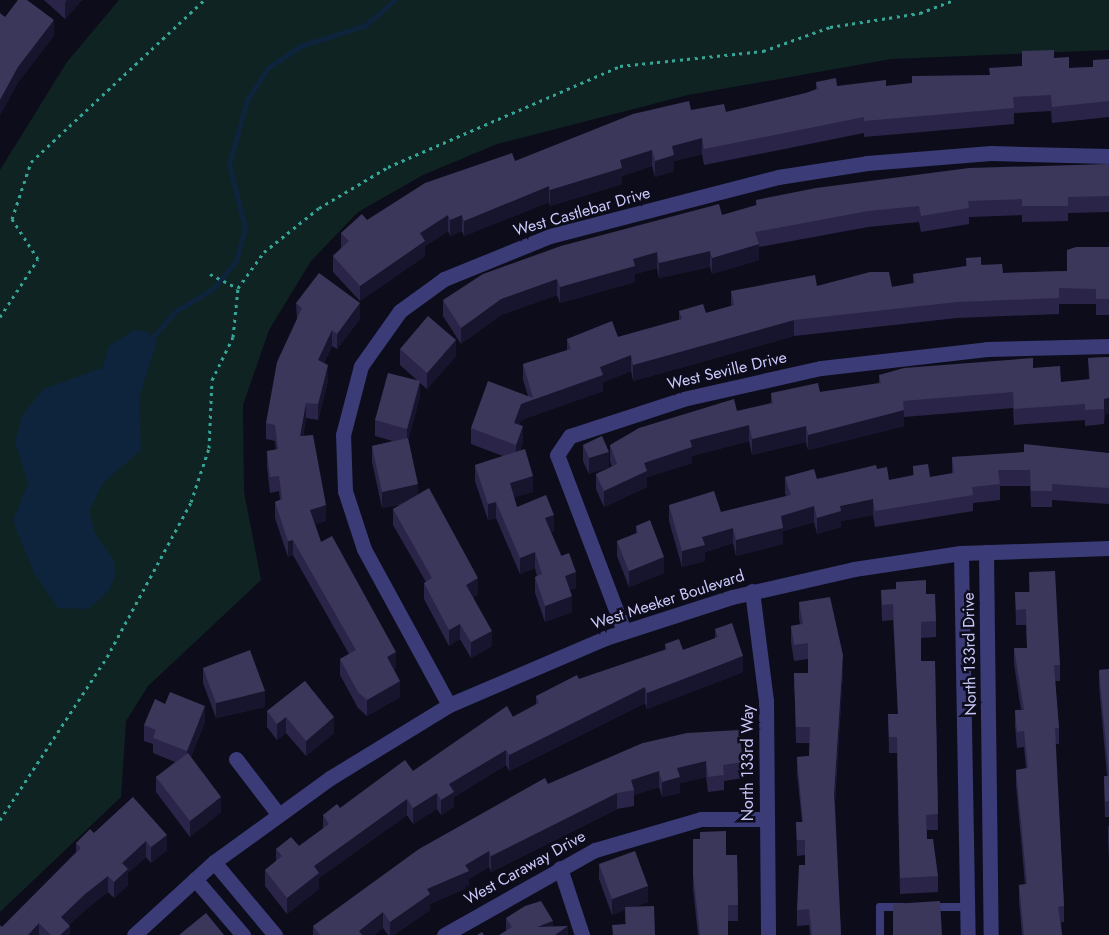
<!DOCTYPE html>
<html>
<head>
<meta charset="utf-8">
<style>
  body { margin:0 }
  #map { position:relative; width:1109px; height:935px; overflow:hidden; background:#0d0c1a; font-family:Jost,sans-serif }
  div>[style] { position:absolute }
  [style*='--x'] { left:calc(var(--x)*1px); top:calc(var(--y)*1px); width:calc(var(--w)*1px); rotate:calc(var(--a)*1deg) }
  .green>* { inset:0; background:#0f2422 }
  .water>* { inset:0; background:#0e233c }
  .stream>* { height:4.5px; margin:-2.25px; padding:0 2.25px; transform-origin:2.25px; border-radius:2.25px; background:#0e233c }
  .path>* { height:3px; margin-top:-1.5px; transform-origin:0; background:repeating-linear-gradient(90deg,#34a596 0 3px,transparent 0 7.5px) }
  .service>* { height:8px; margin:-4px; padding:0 4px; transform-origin:4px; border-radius:4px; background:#3a3b77 }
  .minor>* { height:15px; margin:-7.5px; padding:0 7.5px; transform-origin:7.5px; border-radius:7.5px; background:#3a3b77 }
  .tertiary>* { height:15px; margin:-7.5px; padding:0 7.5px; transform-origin:7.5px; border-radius:7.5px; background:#3a3b77 }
  .wall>* { inset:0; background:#2a2548 }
  .shaded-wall>* { inset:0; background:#17142d }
  .building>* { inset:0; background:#3b375b }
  span { translate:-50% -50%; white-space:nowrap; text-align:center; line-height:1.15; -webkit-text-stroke:5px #0d0c1a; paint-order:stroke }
  .street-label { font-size:16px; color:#cbc9fc }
</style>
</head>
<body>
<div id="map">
  <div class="green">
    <i style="clip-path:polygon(119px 0,1109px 0,1109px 50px,891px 59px,688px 95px,497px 144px,423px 175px,358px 212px,311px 261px,269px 330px,243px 405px,244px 492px,261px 580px,148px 686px,126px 721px,121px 797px,0 912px,0 170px,67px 62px)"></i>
  </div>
  <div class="water">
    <i style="clip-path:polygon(134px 330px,148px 332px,157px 342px,139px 398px,141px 450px,103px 483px,89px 511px,95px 533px,114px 561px,115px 577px,108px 592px,88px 609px,58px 608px,34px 573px,13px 521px,28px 483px,15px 443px,22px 416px,43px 389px,102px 368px,109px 346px)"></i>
  </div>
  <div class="stream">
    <i style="--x:154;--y:336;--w:32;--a:-49"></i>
    <i style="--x:175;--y:312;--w:46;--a:-31.6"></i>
    <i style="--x:214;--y:288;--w:35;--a:-51"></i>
    <i style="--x:236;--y:261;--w:34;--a:-75"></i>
    <i style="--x:245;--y:228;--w:65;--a:-104.3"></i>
    <i style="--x:229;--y:165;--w:67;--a:-74.5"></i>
    <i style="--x:247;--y:100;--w:38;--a:-57"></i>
    <i style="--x:268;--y:68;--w:40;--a:-34"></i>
    <i style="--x:301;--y:46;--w:68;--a:-17.9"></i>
    <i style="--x:366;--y:25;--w:38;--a:-41"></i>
  </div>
  <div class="path">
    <i style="--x:210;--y:274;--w:31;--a:27"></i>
    <i style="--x:0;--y:317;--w:69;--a:-56.8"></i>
    <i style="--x:38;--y:259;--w:48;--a:-123"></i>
    <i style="--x:12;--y:219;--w:60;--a:-71.6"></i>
    <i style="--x:31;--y:162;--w:237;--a:-43.1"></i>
    <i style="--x:0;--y:820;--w:195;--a:-56.7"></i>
    <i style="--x:107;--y:657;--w:176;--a:-61.5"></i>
    <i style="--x:191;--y:502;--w:57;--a:-71.6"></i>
    <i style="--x:209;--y:448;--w:68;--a:-87.5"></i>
    <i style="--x:212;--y:380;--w:48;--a:-64"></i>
    <i style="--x:233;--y:337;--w:49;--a:-84.2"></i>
    <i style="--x:238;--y:288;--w:44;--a:-54.2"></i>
    <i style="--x:264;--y:252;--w:70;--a:-38.7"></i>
    <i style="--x:319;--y:208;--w:80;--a:-30.7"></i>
    <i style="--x:388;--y:167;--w:253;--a:-23.5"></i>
    <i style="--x:620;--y:66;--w:144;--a:-6"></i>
    <i style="--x:763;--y:51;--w:71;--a:-19.7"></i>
    <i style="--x:830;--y:27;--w:91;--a:-8.8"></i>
    <i style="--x:920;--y:13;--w:36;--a:-21"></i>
  </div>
  <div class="service">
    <i style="--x:930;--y:907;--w:38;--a:0"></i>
    <i style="--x:880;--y:935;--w:28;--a:-90"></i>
    <i style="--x:880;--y:907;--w:23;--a:0"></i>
  </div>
  <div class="minor">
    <i style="--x:986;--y:552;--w:383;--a:89.3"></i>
    <i style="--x:961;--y:553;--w:382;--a:89"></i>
    <i style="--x:752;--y:591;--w:111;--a:82.7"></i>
    <i style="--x:766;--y:701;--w:234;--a:89.5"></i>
    <i style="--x:624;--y:631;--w:188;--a:-110.8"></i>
    <i style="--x:557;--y:455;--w:23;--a:-56"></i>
    <i style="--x:570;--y:436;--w:119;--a:-18.1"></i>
    <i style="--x:683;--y:399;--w:141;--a:-12.7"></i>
    <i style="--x:821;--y:368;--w:167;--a:-6.5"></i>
    <i style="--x:987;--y:349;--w:122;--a:-1.4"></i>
    <i style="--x:449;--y:705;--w:178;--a:-118.6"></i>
    <i style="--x:364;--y:549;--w:61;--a:-108.1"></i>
    <i style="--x:345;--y:491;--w:56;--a:-92"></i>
    <i style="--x:343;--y:435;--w:71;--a:-75.4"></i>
    <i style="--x:361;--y:366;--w:67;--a:-54.7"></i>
    <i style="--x:400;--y:311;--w:54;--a:-36"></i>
    <i style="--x:444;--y:279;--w:114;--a:-22.1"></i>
    <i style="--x:550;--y:236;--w:236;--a:-14.5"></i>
    <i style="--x:778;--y:177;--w:90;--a:-8.9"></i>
    <i style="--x:867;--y:163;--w:124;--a:-4.6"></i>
    <i style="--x:991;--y:153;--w:118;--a:1.5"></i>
    <i style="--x:236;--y:759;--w:69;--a:52.6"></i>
    <i style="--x:214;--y:862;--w:95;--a:50.1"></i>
    <i style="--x:560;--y:868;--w:71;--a:71.8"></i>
    <i style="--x:195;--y:879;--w:74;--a:49.4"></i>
    <i style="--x:444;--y:935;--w:173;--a:-29.4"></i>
    <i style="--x:595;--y:850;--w:110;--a:-16.3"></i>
    <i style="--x:701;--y:819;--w:65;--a:0"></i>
  </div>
  <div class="tertiary">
    <i style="--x:134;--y:935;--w:108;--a:-42.4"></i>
    <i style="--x:214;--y:862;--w:143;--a:-35.9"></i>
    <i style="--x:330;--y:778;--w:140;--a:-31.5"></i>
    <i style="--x:449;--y:705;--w:170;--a:-23.2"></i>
    <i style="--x:605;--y:638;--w:133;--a:-17.9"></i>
    <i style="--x:732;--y:597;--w:125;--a:-12.9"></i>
    <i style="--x:854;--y:569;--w:108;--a:-8.5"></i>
    <i style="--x:961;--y:553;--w:148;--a:-1.9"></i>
  </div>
  <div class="wall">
    <i style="clip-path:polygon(44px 0,82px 0,65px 19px)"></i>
    <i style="clip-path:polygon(1022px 51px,1054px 58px,1069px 68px,1093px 67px,1109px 59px,1109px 117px,1052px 123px,1051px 111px,1014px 113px,1014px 124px,864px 137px,864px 133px,704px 165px,702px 154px,674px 161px,674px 171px,655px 177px,652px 166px,622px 176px,622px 184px,550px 206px,549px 202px,464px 236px,462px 231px,450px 236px,448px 231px,425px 246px,425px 256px,360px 301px,333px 272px,333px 256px,341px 248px,341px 233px,367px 220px,515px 161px,691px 110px,726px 112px,806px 93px,816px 89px,816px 82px,837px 86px,886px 86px,989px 75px,1022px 66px)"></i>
    <i style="clip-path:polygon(1109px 164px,1109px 212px,1068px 213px,1068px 221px,1022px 222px,1022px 215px,969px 217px,969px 224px,921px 232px,919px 222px,868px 227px,759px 247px,759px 260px,712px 274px,710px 267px,659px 278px,657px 268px,635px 274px,635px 282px,560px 303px,557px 295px,501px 315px,461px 344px,443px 316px,443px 300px,756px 205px,756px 200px)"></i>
    <i style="clip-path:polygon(1109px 247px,1109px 315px,1096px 315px,1096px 304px,1059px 304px,1059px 314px,957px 318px,794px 336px,633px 381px,631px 371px,603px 382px,603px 391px,521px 420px,519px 425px,523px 442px,520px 451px,533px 492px,514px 497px,517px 507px,554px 531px,551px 532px,576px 588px,570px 590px,572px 612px,545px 622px,535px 593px,535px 577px,537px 576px,535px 568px,520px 574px,496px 518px,488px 520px,475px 481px,475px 465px,503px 456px,471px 444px,471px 428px,528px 396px,523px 380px,523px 364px,567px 350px,567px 339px,618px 337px,679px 320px,679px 311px,706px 313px,731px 306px,731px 291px,817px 286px,892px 287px,913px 283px,913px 274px,966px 266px,966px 258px,1003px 273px,1067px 271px)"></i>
    <i style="clip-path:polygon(296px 303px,360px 319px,337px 349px,332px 346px,324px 363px,328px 381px,318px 420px,306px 418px,303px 436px,326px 521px,315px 524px,321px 542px,396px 668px,394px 669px,400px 697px,367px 716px,358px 708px,340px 675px,340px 659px,349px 654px,293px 555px,288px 557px,275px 518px,275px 502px,280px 500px,279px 491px,270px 493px,267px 467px,267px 451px,276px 450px,275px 441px,266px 439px,266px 423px,297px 319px)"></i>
    <i style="clip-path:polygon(400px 349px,456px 356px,427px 389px,420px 383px,420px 397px,408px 439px,418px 494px,478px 594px,473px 597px,492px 646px,471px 658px,460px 639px,449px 646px,424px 599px,424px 583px,426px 582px,393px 525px,393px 509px,402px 504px,382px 508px,372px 462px,372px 446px,393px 441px,375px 436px,375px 420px,418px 381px,400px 365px)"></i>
    <i style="clip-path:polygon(1109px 357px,1104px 424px,1085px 426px,1085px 420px,1014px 425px,1013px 408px,904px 417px,904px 426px,808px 450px,806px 442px,752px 455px,749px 441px,692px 456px,692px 463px,647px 477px,647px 487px,604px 507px,596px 489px,596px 474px,612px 467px,610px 461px,610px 445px,737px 411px,771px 403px,771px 393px,820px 392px,879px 383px,879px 375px,1033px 368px,1061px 382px,1089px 380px,1088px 358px)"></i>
    <i style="clip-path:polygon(602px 436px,589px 474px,583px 461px,583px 445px)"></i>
    <i style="clip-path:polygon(1109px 453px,1109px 504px,1052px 500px,1052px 507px,1031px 507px,1030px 486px,1000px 486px,1000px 500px,973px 503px,973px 511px,875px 527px,873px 515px,841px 521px,841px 527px,817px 534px,814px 522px,783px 531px,783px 544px,736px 556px,733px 543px,705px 552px,705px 561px,682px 567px,669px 521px,669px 505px,721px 512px,786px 496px,785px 493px,785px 477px,817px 479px,877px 469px,889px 480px,913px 476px,913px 466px,930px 477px,952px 473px,952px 457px)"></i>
    <i style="clip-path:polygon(636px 526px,664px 573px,629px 587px,617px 556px,617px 541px,636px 533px)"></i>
    <i style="clip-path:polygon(1029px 572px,1060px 665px,1060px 681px,1055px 681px,1059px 728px,1059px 744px,1055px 744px,1064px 906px,1064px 922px,1061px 922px,1062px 935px,1022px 935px,1019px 901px,1019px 885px,1025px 884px,1016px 785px,1016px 770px,1026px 768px,1024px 747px,1017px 748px,1015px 726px,1015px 710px,1021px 710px,1014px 664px,1014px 648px,1027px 648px,1026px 625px,1016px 625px,1015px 592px,1029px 592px)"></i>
    <i style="clip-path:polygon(881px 590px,926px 594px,936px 621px,936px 637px,921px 638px,921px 661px,935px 661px,938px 830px,927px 830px,927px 839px,938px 876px,938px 892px,900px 894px,897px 753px,889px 753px,888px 714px,898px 714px,893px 620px,882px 621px)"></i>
    <i style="clip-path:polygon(799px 602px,843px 671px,835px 803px,841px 935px,810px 935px,809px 925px,797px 926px,797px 910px,805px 865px,805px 855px,797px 856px,796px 822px,802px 822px,797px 773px,797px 757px,809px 756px,810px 743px,796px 743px,794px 673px,808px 673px,808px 659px,794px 661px,791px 642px,791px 626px,800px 624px,799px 618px)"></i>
    <i style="clip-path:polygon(715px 629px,743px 672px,647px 709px,645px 703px,509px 771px,506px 765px,454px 797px,454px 807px,441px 815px,437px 809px,413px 824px,407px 815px,319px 878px,319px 889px,287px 914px,265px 886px,265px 870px,276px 861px,276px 849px,299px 846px,323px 829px,323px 815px,340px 808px,413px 771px,536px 704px,536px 696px,579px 679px,665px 650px,665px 644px,683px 650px,715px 639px)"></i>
    <i style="clip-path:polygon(203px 668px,265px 707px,216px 718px,203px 683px)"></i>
    <i style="clip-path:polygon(1109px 669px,1109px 817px,1105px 817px,1104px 776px,1107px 776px,1099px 686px,1099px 670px)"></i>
    <i style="clip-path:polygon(305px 681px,334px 733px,306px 756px,286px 733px,277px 740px,267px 727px,267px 711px)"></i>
    <i style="clip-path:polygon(205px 722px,191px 757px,221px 812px,190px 837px,156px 792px,156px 777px,175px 762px,153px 753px,153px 744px,144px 741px,144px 725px)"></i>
    <i style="clip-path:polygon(643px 743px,743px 762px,743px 778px,724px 781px,724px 790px,708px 792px,706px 777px,680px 783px,680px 793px,662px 797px,659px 787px,634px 795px,634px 806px,617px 809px,491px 872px,489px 867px,469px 879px,469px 887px,430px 904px,430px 910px,394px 935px,388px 935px,383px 928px,374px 935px,313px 935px,313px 926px,548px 784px)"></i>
    <i style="clip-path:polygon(133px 797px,167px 850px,151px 863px,146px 857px,128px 873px,128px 885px,114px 898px,108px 892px,85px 910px,69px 925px,70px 935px,0 935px,2px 927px,76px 852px,76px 843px,94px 833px)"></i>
    <i style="clip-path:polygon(1108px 826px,1109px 826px,1109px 858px,1108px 842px)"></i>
    <i style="clip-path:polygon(693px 839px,726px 855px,737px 855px,738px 921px,728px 921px,728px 935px,698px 935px,693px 889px)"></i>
    <i style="clip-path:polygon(599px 864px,648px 902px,634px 907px,625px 924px,625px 910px,612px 915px,599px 879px)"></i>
    <i style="clip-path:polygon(506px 918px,553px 927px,568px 935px,506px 931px)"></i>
  </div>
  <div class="shaded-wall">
    <i style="clip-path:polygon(67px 0,82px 0,65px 19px,65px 3px)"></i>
    <i style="clip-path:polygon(54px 20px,54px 36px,18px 83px,0 116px,0 100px,18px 67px)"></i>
    <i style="clip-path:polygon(702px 138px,702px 154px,674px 161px,674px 171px,655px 177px,655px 161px,672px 146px)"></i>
    <i style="clip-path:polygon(652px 150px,652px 166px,622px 176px,622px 184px,550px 206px,550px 190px,620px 160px)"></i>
    <i style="clip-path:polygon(549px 186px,549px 202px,464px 236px,464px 221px)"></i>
    <i style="clip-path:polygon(448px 215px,448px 231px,425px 246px,425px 256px,360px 301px,360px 286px,420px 233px)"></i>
    <i style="clip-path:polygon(462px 215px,462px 231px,450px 236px,450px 220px)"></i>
    <i style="clip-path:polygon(759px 244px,759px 260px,712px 274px,712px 258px)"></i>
    <i style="clip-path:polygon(710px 251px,710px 267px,659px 278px,659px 263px)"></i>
    <i style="clip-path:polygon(657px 252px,657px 268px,635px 274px,635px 282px,560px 303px,560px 287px,633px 259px)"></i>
    <i style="clip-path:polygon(557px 279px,557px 295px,501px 315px,461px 344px,461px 328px,501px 299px)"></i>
    <i style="clip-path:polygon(360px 303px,360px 319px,337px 349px,337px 334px)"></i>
    <i style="clip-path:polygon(794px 320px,794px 336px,633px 381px,633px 365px)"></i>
    <i style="clip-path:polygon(332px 330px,332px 346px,318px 376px,318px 360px)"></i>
    <i style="clip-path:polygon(456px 340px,456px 356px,427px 389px,427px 373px)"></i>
    <i style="clip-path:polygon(631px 355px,631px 371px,603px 382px,603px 391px,521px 420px,514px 439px,514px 423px,521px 404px,600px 367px)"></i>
    <i style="clip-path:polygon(328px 365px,328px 381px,318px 420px,318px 404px)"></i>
    <i style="clip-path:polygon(420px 381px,420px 397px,407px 445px,407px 429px)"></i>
    <i style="clip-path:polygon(1109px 398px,1109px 414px,1104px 415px,1104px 399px)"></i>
    <i style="clip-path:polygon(306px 403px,306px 418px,300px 452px,300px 436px)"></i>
    <i style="clip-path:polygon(904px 410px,904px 426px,808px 450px,808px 435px)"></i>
    <i style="clip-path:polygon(749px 425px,749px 441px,692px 456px,692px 463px,647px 477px,647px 487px,604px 507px,604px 491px,644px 463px,690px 440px)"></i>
    <i style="clip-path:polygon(523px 426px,523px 442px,516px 461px,516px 445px)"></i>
    <i style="clip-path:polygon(806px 426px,806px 442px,752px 455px,752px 439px)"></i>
    <i style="clip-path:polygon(609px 452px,609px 468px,589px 474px,589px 458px)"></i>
    <i style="clip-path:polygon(533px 476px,533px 492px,510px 499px,510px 483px)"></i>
    <i style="clip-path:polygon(418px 484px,418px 500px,382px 508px,382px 492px)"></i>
    <i style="clip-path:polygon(873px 499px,873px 515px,841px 521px,841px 527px,817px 534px,817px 518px,840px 506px)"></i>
    <i style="clip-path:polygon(496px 502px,496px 518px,488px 520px,488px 504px)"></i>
    <i style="clip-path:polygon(326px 505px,326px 521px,310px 526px,310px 510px)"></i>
    <i style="clip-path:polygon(814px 506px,814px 522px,783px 531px,783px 544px,736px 556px,736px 540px,781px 516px)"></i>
    <i style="clip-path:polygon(554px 515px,554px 531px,545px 534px,545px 518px)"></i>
    <i style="clip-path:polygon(733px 528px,733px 543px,705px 552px,705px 561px,682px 567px,682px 551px,702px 537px)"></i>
    <i style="clip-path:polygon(293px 540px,293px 555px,288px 557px,288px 541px)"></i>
    <i style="clip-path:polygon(535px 552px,535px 568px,520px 574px,520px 558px)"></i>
    <i style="clip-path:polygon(664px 557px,664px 573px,629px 587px,629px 571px)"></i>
    <i style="clip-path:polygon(576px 572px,576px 588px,565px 592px,565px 576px)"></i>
    <i style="clip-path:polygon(478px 578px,478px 594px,466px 601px,466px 585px)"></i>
    <i style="clip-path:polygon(572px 596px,572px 612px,545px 622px,545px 606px)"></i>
    <i style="clip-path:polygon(460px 624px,460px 639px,449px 646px,449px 630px)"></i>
    <i style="clip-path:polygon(492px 631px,492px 646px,471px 658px,471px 642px)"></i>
    <i style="clip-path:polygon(396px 652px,396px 668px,387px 673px,387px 657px)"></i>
    <i style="clip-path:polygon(843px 655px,843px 671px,834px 810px,834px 794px)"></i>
    <i style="clip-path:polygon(743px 656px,743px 672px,647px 709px,647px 693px)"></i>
    <i style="clip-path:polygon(400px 681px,400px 697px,367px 716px,367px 700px)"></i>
    <i style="clip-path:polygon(645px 687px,645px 703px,509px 771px,509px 755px)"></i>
    <i style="clip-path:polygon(265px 691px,265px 707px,216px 718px,216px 703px)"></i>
    <i style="clip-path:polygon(205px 706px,205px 722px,187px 767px,187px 751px)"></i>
    <i style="clip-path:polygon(286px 717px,286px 733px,277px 740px,277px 724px)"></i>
    <i style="clip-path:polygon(334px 717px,334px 733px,306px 756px,306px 741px)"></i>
    <i style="clip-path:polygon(506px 750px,506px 765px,454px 797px,454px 807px,441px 815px,441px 800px,449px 784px)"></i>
    <i style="clip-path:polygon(706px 761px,706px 777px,680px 783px,680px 793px,662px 797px,662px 782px,677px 768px)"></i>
    <i style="clip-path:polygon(659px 771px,659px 787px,634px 795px,634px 790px,631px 780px)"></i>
    <i style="clip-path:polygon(437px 793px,437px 809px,413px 824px,413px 808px)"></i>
    <i style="clip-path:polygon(617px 793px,617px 809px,491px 872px,491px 856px)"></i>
    <i style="clip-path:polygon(221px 797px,221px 812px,190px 837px,190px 821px)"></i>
    <i style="clip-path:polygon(407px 799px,407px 815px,319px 878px,319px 889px,287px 914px,287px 898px,314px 866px)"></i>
    <i style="clip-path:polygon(167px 835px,167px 850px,151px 863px,151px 847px)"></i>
    <i style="clip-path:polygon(146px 841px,146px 857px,128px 873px,128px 885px,114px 898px,114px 882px,122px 863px)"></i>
    <i style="clip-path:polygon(489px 851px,489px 867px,469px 879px,469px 887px,430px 904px,430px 910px,394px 935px,390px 935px,390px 922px,427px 889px)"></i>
    <i style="clip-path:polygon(108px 876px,108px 892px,85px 910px,61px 933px,61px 917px,85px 894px)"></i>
    <i style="clip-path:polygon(648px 886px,648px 902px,612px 915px,612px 899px)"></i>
    <i style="clip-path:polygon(383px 912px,383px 928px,374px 935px,359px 935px,359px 931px)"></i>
    <i style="clip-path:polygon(553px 921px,553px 935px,537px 927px)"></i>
    <i style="clip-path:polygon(39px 923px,39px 935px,28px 935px)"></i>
    <i style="clip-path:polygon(70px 926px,70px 935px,60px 935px)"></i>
    <i style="clip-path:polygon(568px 926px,568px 935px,555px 935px)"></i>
  </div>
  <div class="building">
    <i style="clip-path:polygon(18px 0,27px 0,54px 20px,18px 67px,0 100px,0 13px,5px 17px)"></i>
    <i style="clip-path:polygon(1054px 50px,1054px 58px,1069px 57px,1069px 68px,1093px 67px,1093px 60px,1109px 59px,1109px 101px,1052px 107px,1051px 95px,1013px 97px,1014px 108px,864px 121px,864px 117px,704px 149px,702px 138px,672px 146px,674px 155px,655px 161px,652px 150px,620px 160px,622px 168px,550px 190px,549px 186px,464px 221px,462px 215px,450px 220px,448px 215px,420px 233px,425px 241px,360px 286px,333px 256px,349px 241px,341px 233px,362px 214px,367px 220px,425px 183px,512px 153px,515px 161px,633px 114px,689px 101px,691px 110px,724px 104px,726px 112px,806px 93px,818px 89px,816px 82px,836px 78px,837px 86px,886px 80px,886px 86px,912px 83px,912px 76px,990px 75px,989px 68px,1022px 66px,1022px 51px)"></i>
    <i style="clip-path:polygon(1109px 164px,1109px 196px,1068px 197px,1068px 206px,1022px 206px,1022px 199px,968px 201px,969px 208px,921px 216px,919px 206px,868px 211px,755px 232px,759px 244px,712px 258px,710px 251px,659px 263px,657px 252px,633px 259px,635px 266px,560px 287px,557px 279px,501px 299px,461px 328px,443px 300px,483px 274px,561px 246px,719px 204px,722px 215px,757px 205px,756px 200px,816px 188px,969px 168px)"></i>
    <i style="clip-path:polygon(1076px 247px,1109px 247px,1109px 299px,1096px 299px,1096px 289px,1059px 288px,1059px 298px,957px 302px,794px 320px,633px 365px,631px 355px,600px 367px,603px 375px,521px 404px,514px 423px,523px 426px,516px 445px,471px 428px,488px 381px,533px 398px,523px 364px,571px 349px,567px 339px,612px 321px,618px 337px,682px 319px,679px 311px,703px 304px,706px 313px,734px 305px,731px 291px,815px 275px,817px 286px,870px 272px,889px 272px,892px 287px,915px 283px,913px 274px,967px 266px,966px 258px,981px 257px,981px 265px,1002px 264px,1003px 273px,1067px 271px,1067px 250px)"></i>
    <i style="clip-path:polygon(319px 273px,360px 303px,337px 334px,332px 330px,318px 360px,328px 365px,318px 404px,306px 403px,300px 436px,313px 435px,326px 505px,310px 510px,321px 542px,332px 536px,396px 652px,387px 657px,400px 681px,367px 700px,358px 692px,340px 659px,356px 650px,293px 540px,288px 541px,275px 502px,282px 499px,279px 476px,270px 477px,267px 451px,278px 449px,275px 425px,266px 423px,277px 362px,302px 308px,296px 303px)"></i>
    <i style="clip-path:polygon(428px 316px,456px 340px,427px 373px,400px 349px)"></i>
    <i style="clip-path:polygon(1109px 357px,1109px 398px,1104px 399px,1104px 409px,1085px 410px,1085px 404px,1014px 409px,1013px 392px,903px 401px,904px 410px,808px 435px,806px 426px,752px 439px,749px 425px,690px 440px,692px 447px,644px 463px,647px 471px,604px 491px,596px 474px,617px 464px,610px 445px,639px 428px,734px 399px,737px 411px,773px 403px,771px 393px,818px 383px,820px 392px,881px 383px,879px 375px,904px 368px,1033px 358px,1033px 368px,1060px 366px,1061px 382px,1090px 379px,1088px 358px)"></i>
    <i style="clip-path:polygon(388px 373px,420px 381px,407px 429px,375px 420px)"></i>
    <i style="clip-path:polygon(602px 436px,609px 452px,589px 458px,583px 445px)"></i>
    <i style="clip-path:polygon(408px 438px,418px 484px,382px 492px,372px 446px)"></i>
    <i style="clip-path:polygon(1024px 444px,1109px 453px,1109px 488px,1052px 484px,1052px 491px,1031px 491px,1030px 470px,998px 470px,1000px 484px,972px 487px,973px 495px,875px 511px,873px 499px,840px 506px,841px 511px,817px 518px,814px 506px,781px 516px,783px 528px,736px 540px,733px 528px,702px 537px,705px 545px,682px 551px,669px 505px,714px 491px,721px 512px,791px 495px,785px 477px,814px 469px,817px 479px,876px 465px,877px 469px,887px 467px,889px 480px,914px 475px,913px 466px,928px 464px,930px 477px,954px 473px,952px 457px,1024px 452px)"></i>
    <i style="clip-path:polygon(525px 449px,533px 476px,510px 483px,517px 507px,546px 495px,554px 515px,545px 518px,561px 556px,569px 553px,576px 572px,565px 576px,572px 596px,545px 606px,535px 577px,542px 574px,535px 552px,520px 558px,496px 502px,488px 504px,475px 465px)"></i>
    <i style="clip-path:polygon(429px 488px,478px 578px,466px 585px,492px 631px,471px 642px,460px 624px,449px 630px,424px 583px,432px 578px,393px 509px)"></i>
    <i style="clip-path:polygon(650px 520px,664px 557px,629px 571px,617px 541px,638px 533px,636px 526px)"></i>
    <i style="clip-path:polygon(1055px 571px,1060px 665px,1054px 665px,1059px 728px,1055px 728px,1064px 906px,1058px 907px,1062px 935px,1024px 935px,1019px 885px,1027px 884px,1016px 770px,1028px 768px,1024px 731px,1017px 732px,1015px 710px,1024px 710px,1014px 648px,1027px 648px,1026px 609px,1016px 610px,1015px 592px,1030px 592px,1029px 572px)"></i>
    <i style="clip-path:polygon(926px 580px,926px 594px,935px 594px,936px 621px,921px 622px,921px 661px,935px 661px,938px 814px,926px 815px,927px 839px,933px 839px,938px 876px,900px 878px,897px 737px,889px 737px,888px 714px,898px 714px,893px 604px,882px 605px,881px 590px,896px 589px,896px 582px)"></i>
    <i style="clip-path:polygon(830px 597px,843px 655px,834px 794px,841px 935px,812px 935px,809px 909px,797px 910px,799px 865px,805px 865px,805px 840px,797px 840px,796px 822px,803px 822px,797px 757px,809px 756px,810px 727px,796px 727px,794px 673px,808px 673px,808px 643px,794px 645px,791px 626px,803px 624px,799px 602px)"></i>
    <i style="clip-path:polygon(732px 623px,743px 656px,647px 693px,645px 687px,509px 755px,506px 750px,449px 784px,454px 792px,441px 800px,437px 793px,413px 808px,407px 799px,314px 866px,319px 873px,287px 898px,265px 870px,282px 856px,276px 849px,291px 837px,299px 846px,329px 824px,323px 815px,337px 804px,340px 808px,405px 760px,413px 771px,507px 706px,513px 717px,539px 703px,536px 696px,577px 675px,579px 679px,667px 649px,665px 644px,679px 639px,683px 650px,718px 637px,715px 629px)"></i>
    <i style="clip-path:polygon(250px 650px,265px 691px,216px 703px,203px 668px)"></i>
    <i style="clip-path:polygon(1109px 669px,1109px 801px,1105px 802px,1104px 776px,1109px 776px,1099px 670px)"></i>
    <i style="clip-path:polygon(305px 681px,334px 717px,306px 741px,286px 717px,277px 724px,267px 711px)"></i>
    <i style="clip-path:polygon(170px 692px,205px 706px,187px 751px,153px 738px,156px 730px,144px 725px,155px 699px,165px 704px)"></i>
    <i style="clip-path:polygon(739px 730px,743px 762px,723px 765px,724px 775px,708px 777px,706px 761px,677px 768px,680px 777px,662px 782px,659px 771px,631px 780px,634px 790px,617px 793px,491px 856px,489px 851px,465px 865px,469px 871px,427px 889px,430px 894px,390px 922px,383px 912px,359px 931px,362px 935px,320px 935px,313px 926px,419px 849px,545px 778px,548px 784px,643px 743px,687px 733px)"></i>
    <i style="clip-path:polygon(188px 753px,221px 797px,190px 821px,156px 777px)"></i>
    <i style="clip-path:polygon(133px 797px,167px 835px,151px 847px,146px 841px,122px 863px,128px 869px,114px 882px,108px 876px,85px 894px,61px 917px,70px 926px,60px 935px,51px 935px,39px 923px,28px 935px,0 935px,0 925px,2px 927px,81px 848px,76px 843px,90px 829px,94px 833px)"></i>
    <i style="clip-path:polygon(726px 831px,726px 855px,737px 855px,738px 905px,728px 905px,728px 935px,700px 935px,693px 873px,693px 839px,700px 839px,700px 832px)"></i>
    <i style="clip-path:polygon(635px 851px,648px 886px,612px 899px,599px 864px)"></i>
    <i style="clip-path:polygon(541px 901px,553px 921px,537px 927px,568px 926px,555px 935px,499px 935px,512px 927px,506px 918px,525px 906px)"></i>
    <i style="clip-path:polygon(940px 901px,942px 935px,893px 935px,893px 904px)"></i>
    <i style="clip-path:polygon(654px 906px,655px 935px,613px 935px,612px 925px,626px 924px,625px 907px)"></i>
    <i style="clip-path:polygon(206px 913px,224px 935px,179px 935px)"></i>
    <i style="clip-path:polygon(482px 932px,484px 935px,477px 935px)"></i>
  </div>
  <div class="street-label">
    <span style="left:582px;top:212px;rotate:-16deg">West Castlebar Drive</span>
    <span style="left:727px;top:371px;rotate:-13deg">West Seville Drive</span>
    <span style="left:668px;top:600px;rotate:-18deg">West Meeker Boulevard</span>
    <span style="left:970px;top:654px;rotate:-91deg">North 133rd Drive</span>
    <span style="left:748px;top:763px;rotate:-90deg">North 133rd Way</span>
    <span style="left:525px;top:868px;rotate:-29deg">West Caraway Drive</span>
  </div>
</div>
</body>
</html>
